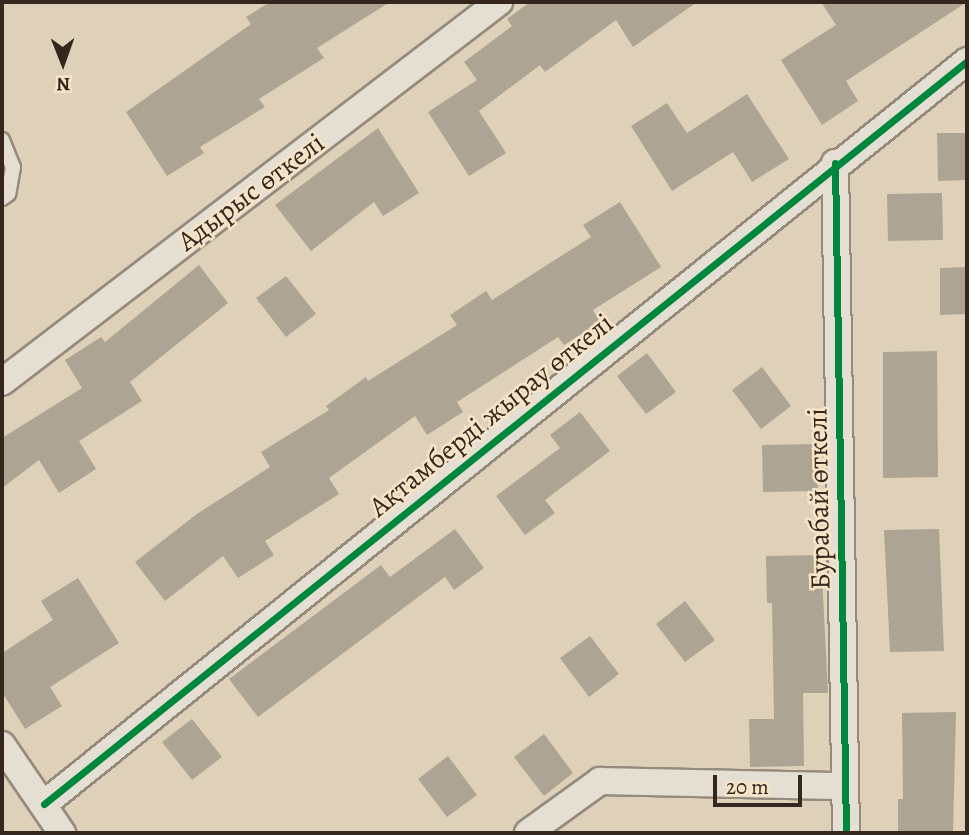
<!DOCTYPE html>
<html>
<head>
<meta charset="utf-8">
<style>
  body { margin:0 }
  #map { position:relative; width:969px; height:835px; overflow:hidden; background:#dfd1b9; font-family:Alegreya,serif }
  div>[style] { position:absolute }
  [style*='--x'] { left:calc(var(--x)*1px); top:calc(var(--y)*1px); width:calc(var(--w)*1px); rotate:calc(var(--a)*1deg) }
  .building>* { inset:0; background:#aea494 }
  .roads { filter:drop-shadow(2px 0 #958b7d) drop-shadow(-2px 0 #958b7d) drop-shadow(0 2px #958b7d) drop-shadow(0 -2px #958b7d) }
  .service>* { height:14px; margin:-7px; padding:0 7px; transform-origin:7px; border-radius:7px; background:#e5ded2 }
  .minor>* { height:26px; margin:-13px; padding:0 13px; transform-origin:13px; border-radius:13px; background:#e5ded2 }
  .cycleway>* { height:7px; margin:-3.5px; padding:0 3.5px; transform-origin:3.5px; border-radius:3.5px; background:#00873e }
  span { translate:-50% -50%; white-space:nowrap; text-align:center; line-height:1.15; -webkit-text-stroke:5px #f5e4c7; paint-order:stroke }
  .street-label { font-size:28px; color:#35261e }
  .frame { position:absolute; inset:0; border:4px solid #35261e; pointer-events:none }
  .north { position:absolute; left:28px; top:28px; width:70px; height:70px; -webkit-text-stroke:5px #f5e4c7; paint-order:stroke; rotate:179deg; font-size:19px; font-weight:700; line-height:28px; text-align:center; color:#35261e }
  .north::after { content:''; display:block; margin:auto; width:24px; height:32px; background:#35261e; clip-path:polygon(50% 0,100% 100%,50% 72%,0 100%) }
  .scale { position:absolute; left:713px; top:775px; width:89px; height:32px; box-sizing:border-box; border:4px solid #35261e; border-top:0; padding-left:9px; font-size:21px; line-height:24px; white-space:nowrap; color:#35261e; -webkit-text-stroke:5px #f5e4c7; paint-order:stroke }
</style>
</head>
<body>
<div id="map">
  <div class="building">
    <i style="clip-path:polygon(270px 2px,390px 2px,317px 48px,324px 58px,259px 99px,265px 107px,200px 147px,204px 153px,167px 176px,126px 112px,251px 24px,246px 17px)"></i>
    <i style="clip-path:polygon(530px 2px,697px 2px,633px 47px,616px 20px,545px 72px,540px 65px,479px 111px,506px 153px,469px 176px,428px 112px,477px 80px,464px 62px,512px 26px,507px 19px)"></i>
    <i style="clip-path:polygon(821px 2px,967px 2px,846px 81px,858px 101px,822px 125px,781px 60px,836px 25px)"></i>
    <i style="clip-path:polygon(747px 94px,789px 159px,752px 182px,733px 152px,672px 191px,631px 126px,667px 103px,687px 133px)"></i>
    <i style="clip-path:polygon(378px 128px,419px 193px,383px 216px,374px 202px,311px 251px,275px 205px)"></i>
    <i style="clip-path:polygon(937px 133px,967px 133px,967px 180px,938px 181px)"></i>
    <i style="clip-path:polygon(942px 193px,943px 240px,888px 241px,887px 194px)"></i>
    <i style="clip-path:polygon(620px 202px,661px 267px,593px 310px,600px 322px,564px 345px,558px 337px,457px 402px,463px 412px,427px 435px,415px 416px,329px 478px,339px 494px,265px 541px,274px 555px,238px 578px,223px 556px,165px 601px,135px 562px,197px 514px,270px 467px,261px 452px,329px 410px,326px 406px,366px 377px,368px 381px,457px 325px,450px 315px,486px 291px,492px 300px,591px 237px,583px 225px)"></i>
    <i style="clip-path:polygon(199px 265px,228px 303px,130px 382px,142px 401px,79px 441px,96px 469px,59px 493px,39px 460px,2px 488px,2px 438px,82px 388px,65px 360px,101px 337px,105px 342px)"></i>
    <i style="clip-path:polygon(967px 267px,967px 314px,940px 315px,940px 268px)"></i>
    <i style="clip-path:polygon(286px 276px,316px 314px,286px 337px,256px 298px)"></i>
    <i style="clip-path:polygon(937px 351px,938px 477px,883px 478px,883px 352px)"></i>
    <i style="clip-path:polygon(647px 353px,676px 392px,646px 414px,617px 376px)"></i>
    <i style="clip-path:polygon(762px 367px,791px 406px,761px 429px,732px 390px)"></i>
    <i style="clip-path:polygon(580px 412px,610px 451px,545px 500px,555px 513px,525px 535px,496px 496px,560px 448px,550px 435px)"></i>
    <i style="clip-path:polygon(817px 444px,818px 491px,763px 492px,762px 445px)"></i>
    <i style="clip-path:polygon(455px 529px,484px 568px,454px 590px,445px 577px,258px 717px,229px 679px,381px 565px,390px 577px)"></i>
    <i style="clip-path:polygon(939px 529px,944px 651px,890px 652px,884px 530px)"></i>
    <i style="clip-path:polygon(821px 555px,828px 693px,803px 693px,804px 766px,750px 767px,749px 719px,774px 719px,772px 603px,767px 603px,766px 556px)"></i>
    <i style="clip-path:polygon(78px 578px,119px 643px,50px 687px,62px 706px,25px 729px,2px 692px,2px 653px,53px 620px,41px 601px)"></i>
    <i style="clip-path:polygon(685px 601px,715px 640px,685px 662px,656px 624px)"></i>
    <i style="clip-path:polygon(590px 636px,619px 674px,589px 697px,560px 658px)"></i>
    <i style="clip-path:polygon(956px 712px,953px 833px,898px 833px,898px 799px,903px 799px,902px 713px)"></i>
    <i style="clip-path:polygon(192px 719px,222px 757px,192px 780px,162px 742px)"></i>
    <i style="clip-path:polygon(544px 734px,573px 773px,544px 796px,514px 757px)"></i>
    <i style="clip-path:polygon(448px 756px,477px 795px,447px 817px,418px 779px)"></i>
  </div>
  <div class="roads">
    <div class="service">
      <i style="--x:2;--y:140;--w:29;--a:68"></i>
      <i style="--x:13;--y:167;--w:27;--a:100"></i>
      <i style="--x:8;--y:194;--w:7;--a:146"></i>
    </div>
    <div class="minor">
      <i style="--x:835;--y:163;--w:670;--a:89.06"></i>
      <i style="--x:2;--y:382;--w:626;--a:-37.4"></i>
      <i style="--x:2;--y:745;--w:107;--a:55.7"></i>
      <i style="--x:44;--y:804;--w:1185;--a:-38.83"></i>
      <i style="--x:528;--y:833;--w:89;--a:-35.8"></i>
      <i style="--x:600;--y:781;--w:245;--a:1.2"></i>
    </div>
  </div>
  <div class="cycleway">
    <i style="--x:835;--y:163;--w:670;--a:89.06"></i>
    <i style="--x:44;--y:804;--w:1185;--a:-38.83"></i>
  </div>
  <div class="street-label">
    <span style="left:251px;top:192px;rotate:-37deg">Адырыс өткелі</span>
    <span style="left:491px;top:415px;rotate:-39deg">Ақтамберді жырау өткелі</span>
    <span style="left:819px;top:499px;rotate:-91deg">Бурабай өткелі</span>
  </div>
  <div class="frame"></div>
  <div class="north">N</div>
  <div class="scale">20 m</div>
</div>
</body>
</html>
